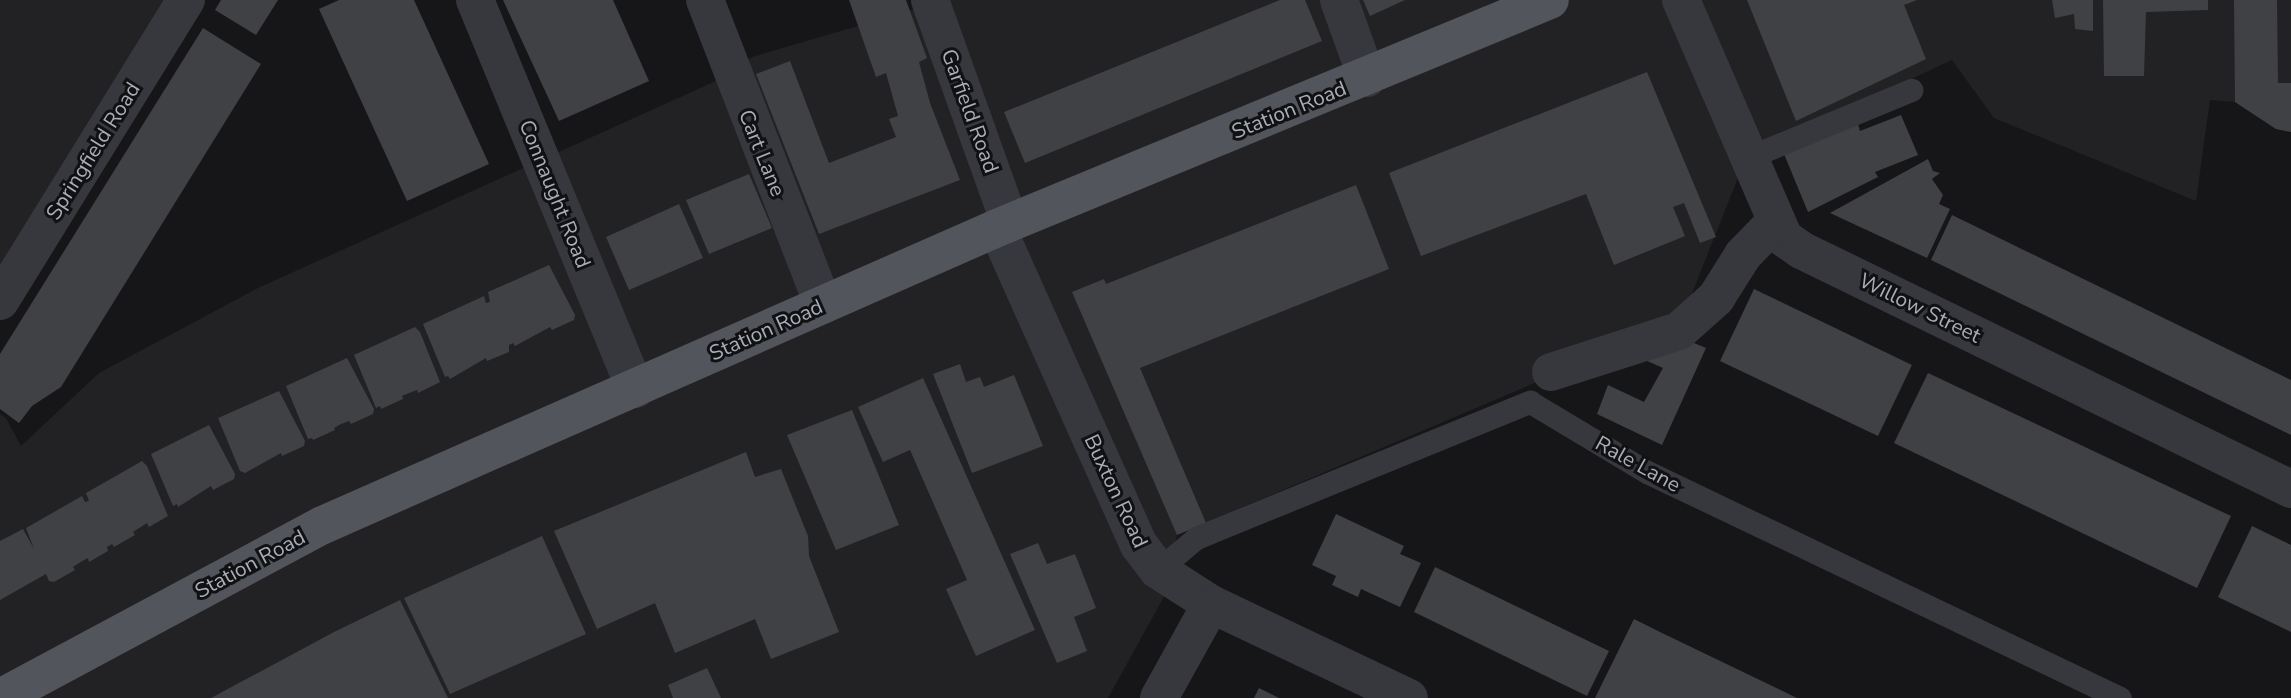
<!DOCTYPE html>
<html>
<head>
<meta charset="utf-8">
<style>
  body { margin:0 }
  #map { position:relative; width:2291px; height:698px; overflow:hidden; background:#161618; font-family:"Nunito Sans",sans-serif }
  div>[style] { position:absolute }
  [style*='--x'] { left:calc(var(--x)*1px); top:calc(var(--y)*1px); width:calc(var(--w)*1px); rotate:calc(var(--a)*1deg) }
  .built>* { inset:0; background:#222225 }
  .building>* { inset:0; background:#404145 }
  .service>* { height:23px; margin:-11.5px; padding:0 11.5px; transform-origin:11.5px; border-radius:11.5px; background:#37383d }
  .minor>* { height:38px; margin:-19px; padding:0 19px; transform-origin:19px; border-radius:19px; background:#37383d }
  .primary>* { height:38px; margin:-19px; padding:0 19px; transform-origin:19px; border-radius:19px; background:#53555c }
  span { translate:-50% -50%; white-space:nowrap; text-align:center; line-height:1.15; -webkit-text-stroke:6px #111113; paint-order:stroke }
  .street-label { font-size:21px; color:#a8adb8 }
</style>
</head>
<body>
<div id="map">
  <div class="built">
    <i style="clip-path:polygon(0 0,166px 0,0 268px)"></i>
    <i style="clip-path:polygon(947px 0,2291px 0,2291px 132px,2276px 129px,2235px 102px,2210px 100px,2196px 201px,1994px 118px,1952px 60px,1747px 155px,1691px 296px,1650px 334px,1177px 535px,1166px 593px,1108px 698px,0 698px,0 414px,6px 418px,21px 446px,99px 373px,258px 288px,718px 80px,752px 57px)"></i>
  </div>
  <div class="building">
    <i style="clip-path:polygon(221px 0,278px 0,256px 35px,215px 10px)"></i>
    <i style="clip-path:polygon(339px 0,414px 0,489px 164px,407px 201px,319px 9px)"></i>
    <i style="clip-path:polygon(503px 0,613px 0,649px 81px,559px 121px)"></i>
    <i style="clip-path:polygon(849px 0,906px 0,927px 58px,919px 62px,930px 103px,960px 180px,819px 234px,756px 74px,790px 61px,829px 163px,896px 137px,889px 119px,898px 116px,886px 73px,876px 77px)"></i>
    <i style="clip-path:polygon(1280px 0,1305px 0,1322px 41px,1025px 163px,1004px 112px)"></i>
    <i style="clip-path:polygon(1363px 0,1405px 0,1370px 16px)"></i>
    <i style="clip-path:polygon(1747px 0,1917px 0,1904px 5px,1926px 59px,1796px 121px)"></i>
    <i style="clip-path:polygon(2052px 0,2093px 0,2093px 31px,2075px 29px,2074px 14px,2055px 18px)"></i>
    <i style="clip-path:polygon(2103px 0,2208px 0,2208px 10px,2146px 12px,2144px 76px,2104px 76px)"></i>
    <i style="clip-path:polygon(2234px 0,2277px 0,2278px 83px,2291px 83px,2291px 132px,2276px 129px,2235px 102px)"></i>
    <i style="clip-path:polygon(203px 28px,261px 64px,61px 387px,32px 406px,19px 423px,0 409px,0 354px)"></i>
    <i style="clip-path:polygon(1647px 72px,1716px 237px,1700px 243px,1684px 203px,1673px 207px,1685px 236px,1614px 265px,1586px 194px,1421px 256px,1389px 173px)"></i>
    <i style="clip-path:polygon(1901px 115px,1918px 155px,1875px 172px,1878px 177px,1808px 212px,1784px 154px,1858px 124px,1860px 131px)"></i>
    <i style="clip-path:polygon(1928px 159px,1933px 171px,1940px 173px,1932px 179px,1943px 195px,1939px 204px,1950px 209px,1927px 258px,1830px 213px)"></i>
    <i style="clip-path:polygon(749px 174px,772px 228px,709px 254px,686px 200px)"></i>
    <i style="clip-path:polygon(1356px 185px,1389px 269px,1140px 368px,1206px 523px,1177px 535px,1072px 292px,1104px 279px,1106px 284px)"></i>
    <i style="clip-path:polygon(679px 204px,703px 258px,629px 290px,606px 237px)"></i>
    <i style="clip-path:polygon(1952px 215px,2291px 380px,2291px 435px,1931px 260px)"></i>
    <i style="clip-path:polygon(549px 265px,575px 315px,574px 320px,552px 330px,550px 327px,515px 346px,513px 343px,509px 345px,509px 352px,487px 361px,486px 358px,450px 379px,448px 376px,445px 377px,423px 324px,484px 296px,486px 303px,490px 302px,488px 292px)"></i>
    <i style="clip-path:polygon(1754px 289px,1912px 365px,1878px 436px,1720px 361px)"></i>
    <i style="clip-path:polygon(415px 327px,420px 332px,440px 382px,418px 393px,417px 390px,409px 393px,402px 396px,403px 399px,381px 409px,380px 406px,376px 408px,354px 355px)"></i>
    <i style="clip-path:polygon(1677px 336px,1706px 348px,1662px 445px,1597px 414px,1608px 385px,1644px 402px,1663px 368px,1645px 360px)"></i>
    <i style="clip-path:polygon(347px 358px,374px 409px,373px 414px,351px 424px,349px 421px,341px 424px,334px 428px,335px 430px,313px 440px,312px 438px,308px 439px,286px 386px)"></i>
    <i style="clip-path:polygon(960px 364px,966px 382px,980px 377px,984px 387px,1014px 375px,1043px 446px,972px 473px,933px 374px)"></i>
    <i style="clip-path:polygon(1928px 373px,2231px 516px,2197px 588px,1894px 443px)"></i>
    <i style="clip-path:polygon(923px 378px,1035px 630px,976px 656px,946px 589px,967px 580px,910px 450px,883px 462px,858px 407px)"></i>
    <i style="clip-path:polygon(279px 391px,305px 441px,304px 446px,282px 456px,281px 453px,245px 473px,240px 471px,218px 418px)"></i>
    <i style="clip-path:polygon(852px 410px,899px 525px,836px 550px,787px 435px)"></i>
    <i style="clip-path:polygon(209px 425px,235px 474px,234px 479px,213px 490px,211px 486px,178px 507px,177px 504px,173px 506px,151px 454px)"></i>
    <i style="clip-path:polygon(746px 452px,755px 477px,781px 469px,808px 536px,809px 556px,839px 632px,771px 659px,755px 619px,675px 653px,655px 603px,597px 629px,554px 531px)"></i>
    <i style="clip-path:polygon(142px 461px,147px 466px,168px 516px,149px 527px,147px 523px,133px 532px,135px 535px,114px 547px,112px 544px,107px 547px,108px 551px,89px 562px,88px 558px,79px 563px,73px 567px,75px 570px,54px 582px,49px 581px,46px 574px,0 600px,0 541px,23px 529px,34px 549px,26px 528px,82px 496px,85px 502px,89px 501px,86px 493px)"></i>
    <i style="clip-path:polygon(1336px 514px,1404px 546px,1400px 554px,1421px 563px,1400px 607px,1361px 589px,1358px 597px,1332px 585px,1336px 576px,1312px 565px)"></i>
    <i style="clip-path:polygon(2252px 526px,2291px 545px,2291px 632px,2218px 597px)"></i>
    <i style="clip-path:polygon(542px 536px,586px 634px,450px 694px,404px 598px)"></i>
    <i style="clip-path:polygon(1038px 543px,1047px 564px,1075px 554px,1096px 608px,1074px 617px,1087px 651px,1057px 663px,1010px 554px)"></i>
    <i style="clip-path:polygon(1435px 567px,1609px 651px,1587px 696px,1414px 612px)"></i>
    <i style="clip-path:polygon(400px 600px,448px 698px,211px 698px,334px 632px)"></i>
    <i style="clip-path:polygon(1634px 619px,1662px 633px,1797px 698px,1595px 698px)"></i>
    <i style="clip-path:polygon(707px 668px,721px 698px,673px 698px,668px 685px)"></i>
    <i style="clip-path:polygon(1259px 688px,1279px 698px,1254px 698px)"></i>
  </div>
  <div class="service">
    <i style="--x:1747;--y:158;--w:178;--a:-22.5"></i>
    <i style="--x:1158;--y:570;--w:50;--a:-40.1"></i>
    <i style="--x:1196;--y:538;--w:361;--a:-22.2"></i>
    <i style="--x:1530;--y:402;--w:136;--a:30.9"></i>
    <i style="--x:1647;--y:472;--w:524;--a:25.54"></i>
  </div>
  <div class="minor">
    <i style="--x:475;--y:0;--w:421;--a:67.6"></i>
    <i style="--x:705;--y:0;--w:327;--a:68.8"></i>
    <i style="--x:930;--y:0;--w:237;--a:70.3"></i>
    <i style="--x:1339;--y:0;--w:83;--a:70.3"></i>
    <i style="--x:1681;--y:0;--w:259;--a:66.6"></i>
    <i style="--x:1784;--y:238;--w:21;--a:35"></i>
    <i style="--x:1801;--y:250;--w:545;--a:26"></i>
    <i style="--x:997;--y:228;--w:347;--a:65.9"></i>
    <i style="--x:1139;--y:545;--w:31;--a:53"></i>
    <i style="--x:1158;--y:570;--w:63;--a:32.7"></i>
    <i style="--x:1211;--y:604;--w:219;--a:25.4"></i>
    <i style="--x:0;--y:301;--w:354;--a:-58.3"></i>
    <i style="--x:1551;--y:372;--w:134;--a:-17.8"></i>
    <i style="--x:1679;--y:331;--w:50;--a:-41.7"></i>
    <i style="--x:1716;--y:298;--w:51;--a:-57.9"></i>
    <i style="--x:1743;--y:255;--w:46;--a:-45.9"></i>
    <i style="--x:1159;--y:698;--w:107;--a:-61"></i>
  </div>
  <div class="primary">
    <i style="--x:0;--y:698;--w:366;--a:-28.2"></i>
    <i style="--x:323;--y:525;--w:737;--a:-23.78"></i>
    <i style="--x:997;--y:228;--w:598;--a:-22.41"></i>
  </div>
  <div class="street-label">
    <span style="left:1289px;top:110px;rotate:-22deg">Station Road</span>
    <span style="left:970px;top:111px;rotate:70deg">Garfield Road</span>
    <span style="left:93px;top:151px;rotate:-58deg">Springfield Road</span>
    <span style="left:762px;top:153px;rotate:68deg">Cart Lane</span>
    <span style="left:555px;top:194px;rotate:68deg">Connaught Road</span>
    <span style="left:1920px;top:308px;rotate:26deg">Willow Street</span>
    <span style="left:766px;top:330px;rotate:-24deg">Station Road</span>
    <span style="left:1638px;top:464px;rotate:29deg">Rale Lane</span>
    <span style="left:1116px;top:491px;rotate:65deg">Buxton Road</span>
    <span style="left:250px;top:564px;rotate:-28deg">Station Road</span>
  </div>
</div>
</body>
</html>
